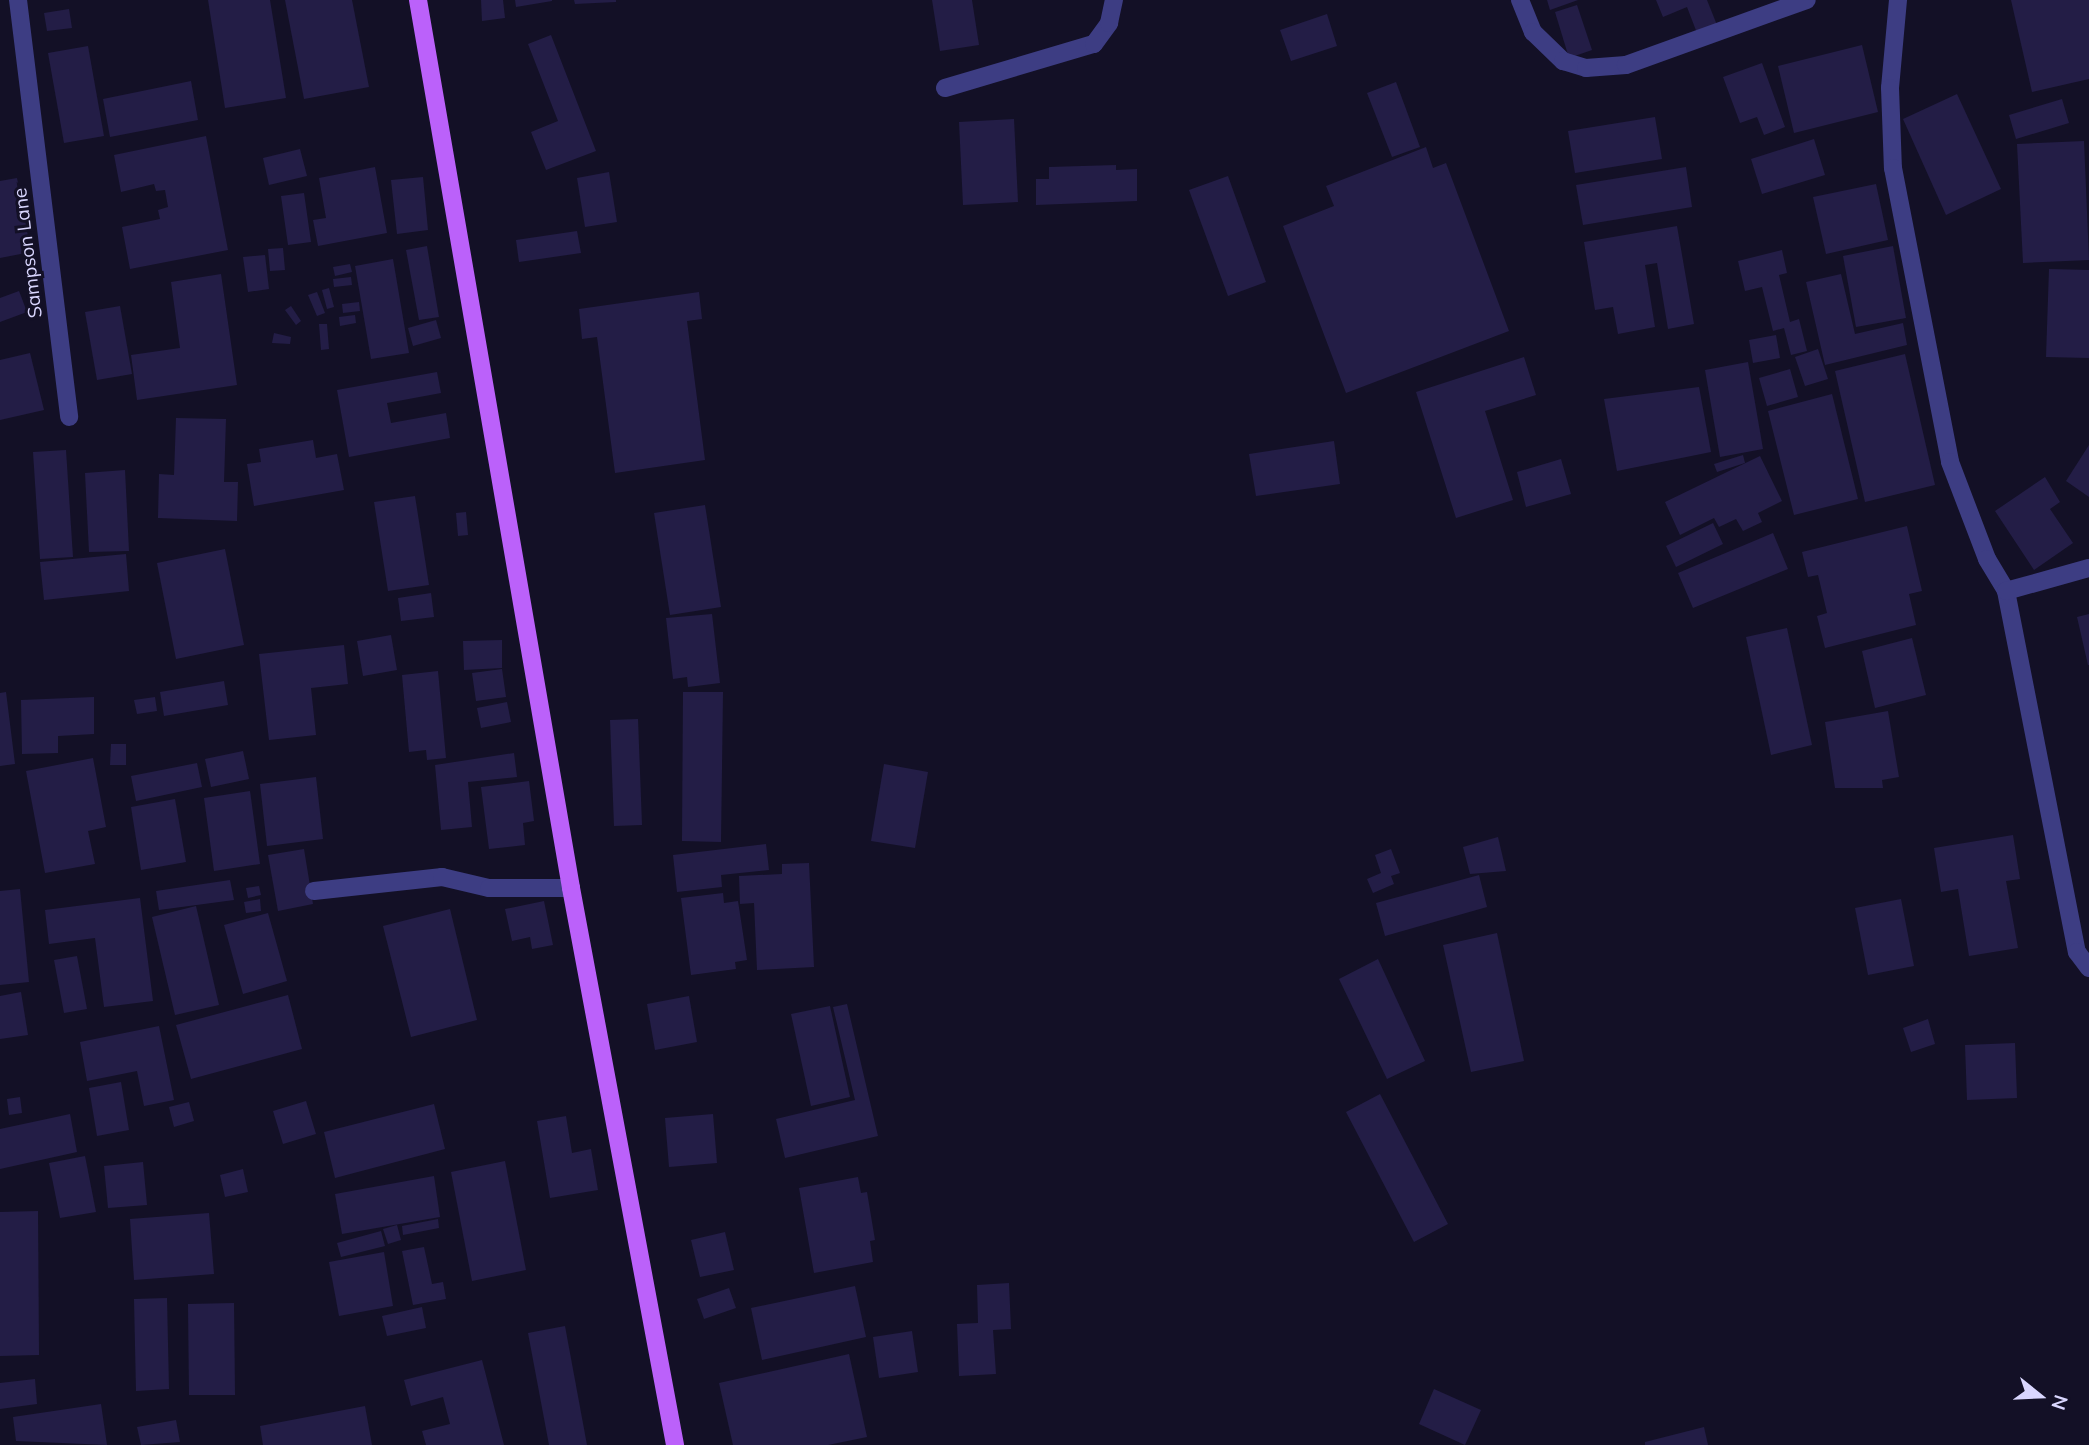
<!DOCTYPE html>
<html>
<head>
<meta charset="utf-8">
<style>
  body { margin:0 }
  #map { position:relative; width:2089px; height:1445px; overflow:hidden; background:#131026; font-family:Mulish,sans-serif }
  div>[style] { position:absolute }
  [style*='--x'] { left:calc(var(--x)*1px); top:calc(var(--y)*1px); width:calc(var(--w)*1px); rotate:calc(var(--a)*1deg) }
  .building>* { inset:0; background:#231d46 }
  .minor>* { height:18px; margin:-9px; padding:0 9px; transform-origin:9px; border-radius:9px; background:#3d3d83 }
  .primary>* { height:18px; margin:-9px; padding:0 9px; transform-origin:9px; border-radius:9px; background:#bb61fa }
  span { translate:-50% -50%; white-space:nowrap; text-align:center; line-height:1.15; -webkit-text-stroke:6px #131026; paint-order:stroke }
  .street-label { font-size:19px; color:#d9d6fe }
  .north { position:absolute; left:2005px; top:1361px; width:70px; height:70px; -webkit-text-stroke:5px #131026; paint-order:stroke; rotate:108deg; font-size:19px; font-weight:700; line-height:28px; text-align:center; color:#d9d6fe }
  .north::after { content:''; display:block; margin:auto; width:24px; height:32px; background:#d9d6fe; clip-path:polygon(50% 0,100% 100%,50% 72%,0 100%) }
</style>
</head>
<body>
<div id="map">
  <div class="building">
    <i style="clip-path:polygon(208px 0,270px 0,286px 98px,225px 108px)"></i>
    <i style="clip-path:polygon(285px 0,352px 0,369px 87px,304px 99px)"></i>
    <i style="clip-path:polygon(481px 0,503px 0,505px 18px,482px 21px)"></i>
    <i style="clip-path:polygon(515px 0,552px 0,552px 1px,516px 7px)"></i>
    <i style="clip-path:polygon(574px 0,616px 0,616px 2px,575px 4px)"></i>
    <i style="clip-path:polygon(932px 0,972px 0,979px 45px,940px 51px)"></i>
    <i style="clip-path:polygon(1547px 0,1578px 0,1550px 10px)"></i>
    <i style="clip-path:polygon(1656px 0,1707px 0,1717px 25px,1697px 33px,1687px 7px,1663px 17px)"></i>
    <i style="clip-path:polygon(2011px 0,2089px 0,2089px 79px,2032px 92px)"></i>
    <i style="clip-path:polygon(1577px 5px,1592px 50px,1569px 58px,1555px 12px)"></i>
    <i style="clip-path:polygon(69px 9px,72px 28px,47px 31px,44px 13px)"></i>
    <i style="clip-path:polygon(1327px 14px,1337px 46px,1291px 61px,1280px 30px)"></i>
    <i style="clip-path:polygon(551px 35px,596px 151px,546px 170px,531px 132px,558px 121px,528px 44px)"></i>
    <i style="clip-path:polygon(1862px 45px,1878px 112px,1794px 133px,1778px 66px)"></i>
    <i style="clip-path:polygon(88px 46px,104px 136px,64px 143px,48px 53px)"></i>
    <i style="clip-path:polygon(1762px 63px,1785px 127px,1764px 135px,1757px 117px,1740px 123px,1723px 77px)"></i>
    <i style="clip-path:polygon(191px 81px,198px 120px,110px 137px,103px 99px)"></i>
    <i style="clip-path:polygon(1396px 82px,1420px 147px,1392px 157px,1367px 93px)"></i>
    <i style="clip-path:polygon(1957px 94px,2001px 189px,1946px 215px,1903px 119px)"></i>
    <i style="clip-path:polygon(2062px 99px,2069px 123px,2016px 139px,2009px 115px)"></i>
    <i style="clip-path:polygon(1655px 117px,1662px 159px,1575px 173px,1568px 131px)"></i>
    <i style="clip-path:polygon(1014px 119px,1018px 202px,963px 205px,959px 122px)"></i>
    <i style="clip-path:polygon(206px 136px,228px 250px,130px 269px,122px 227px,160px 219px,158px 210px,168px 207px,165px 190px,156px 191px,154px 184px,121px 192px,114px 155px)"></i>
    <i style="clip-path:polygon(1814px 139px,1825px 175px,1762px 194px,1751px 159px)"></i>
    <i style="clip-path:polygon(2084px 141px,2089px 260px,2023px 263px,2017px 144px)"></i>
    <i style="clip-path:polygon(1426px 147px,1433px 168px,1446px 163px,1509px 331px,1346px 393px,1283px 226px,1334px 206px,1326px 186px)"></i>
    <i style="clip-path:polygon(300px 149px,307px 176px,269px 185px,263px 158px)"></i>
    <i style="clip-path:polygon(1116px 165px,1116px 170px,1137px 169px,1137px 201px,1036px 205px,1036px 179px,1049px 179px,1049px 167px)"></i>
    <i style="clip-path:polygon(375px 167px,387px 233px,318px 246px,313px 220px,326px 218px,319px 178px)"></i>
    <i style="clip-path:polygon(1686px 167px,1692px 207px,1583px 225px,1576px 185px)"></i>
    <i style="clip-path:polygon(609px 172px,617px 222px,585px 227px,577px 178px)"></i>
    <i style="clip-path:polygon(1228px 176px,1266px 282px,1228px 296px,1189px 190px)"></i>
    <i style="clip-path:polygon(423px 177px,428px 230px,397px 234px,391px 180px)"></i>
    <i style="clip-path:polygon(17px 178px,31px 252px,0 258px,0 181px)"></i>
    <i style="clip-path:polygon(1876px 184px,1888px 240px,1826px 254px,1813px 197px)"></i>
    <i style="clip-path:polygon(304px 193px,311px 242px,288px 245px,281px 196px)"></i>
    <i style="clip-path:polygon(1677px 226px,1694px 324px,1668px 329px,1657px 263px,1645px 265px,1655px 327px,1618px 334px,1613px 307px,1595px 310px,1584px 242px)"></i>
    <i style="clip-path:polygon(577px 231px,581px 253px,519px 262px,516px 240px)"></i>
    <i style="clip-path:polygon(427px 246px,439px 317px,419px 320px,406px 250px)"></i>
    <i style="clip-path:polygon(1893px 246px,1906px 318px,1856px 327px,1843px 256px)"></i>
    <i style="clip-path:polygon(283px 248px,285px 270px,270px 271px,268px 249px)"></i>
    <i style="clip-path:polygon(1782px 250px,1787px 273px,1779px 275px,1790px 322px,1799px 319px,1807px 351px,1791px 355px,1784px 328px,1773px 331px,1762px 287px,1745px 291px,1738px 261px)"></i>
    <i style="clip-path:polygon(265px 255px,269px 289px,248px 292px,243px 257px)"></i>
    <i style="clip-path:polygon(393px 259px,409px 353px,371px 359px,355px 266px)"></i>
    <i style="clip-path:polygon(350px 264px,352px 272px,335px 276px,333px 267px)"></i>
    <i style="clip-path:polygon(2049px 269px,2089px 270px,2089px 358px,2046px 357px)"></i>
    <i style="clip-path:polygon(221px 274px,237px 385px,137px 400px,131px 355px,180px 348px,171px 282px)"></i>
    <i style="clip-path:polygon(1841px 274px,1855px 334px,1903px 323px,1907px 345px,1825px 365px,1806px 282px)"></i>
    <i style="clip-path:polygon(351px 277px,352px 285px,334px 287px,333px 279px)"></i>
    <i style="clip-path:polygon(329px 288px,334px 307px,327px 309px,322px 290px)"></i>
    <i style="clip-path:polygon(19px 291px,27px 312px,0 322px,0 298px)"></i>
    <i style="clip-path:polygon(317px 292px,325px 313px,317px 316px,308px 295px)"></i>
    <i style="clip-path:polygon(699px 292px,702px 319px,687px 321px,705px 460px,615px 473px,597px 337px,582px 339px,579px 309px)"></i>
    <i style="clip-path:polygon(359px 302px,360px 311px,343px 313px,342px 304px)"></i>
    <i style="clip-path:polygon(120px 306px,132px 374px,97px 380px,85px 312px)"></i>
    <i style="clip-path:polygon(291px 306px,301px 321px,296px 325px,285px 310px)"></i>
    <i style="clip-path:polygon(355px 315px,356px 323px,340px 326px,339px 317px)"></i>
    <i style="clip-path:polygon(436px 320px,441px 338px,413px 346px,408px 328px)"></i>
    <i style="clip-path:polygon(319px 324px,327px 324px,329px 349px,321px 350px)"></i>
    <i style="clip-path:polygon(274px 333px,291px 337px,290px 344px,272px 343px)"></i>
    <i style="clip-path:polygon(1776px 335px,1780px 358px,1753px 363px,1749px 340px)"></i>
    <i style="clip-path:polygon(1818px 349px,1828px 379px,1805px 386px,1795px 357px)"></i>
    <i style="clip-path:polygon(30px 353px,44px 410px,0 420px,0 360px)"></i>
    <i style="clip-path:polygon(1905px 354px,1935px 485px,1865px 502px,1835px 371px)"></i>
    <i style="clip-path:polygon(1524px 357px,1536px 395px,1485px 411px,1513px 500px,1456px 518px,1416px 392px)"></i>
    <i style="clip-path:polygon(1748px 362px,1763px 449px,1720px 457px,1705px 370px)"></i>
    <i style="clip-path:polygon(1790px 369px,1798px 397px,1767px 406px,1759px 378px)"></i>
    <i style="clip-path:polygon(437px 372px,441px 393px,387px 403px,391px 423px,446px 413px,450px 438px,349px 457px,337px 390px)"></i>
    <i style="clip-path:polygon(1699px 387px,1711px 452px,1617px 471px,1604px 399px)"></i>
    <i style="clip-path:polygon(1832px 394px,1858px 499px,1794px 515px,1768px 411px)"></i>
    <i style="clip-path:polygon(176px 418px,226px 419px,224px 482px,238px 482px,237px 521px,158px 518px,159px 474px,174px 475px)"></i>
    <i style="clip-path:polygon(313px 440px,316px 458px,337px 454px,344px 490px,254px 506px,247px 464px,261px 462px,259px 449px)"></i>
    <i style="clip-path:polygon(1334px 441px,1340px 484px,1256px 496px,1249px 454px)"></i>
    <i style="clip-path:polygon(2089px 445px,2089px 497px,2066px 481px)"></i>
    <i style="clip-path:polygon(66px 450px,73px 557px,40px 559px,33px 452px)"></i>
    <i style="clip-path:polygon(1743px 455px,1745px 463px,1717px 472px,1714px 464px)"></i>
    <i style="clip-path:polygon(1760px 456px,1782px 501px,1758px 513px,1762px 522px,1743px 531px,1736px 519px,1719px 527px,1714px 518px,1680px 535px,1665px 502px)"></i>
    <i style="clip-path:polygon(1561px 459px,1571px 494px,1526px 507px,1517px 472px)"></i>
    <i style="clip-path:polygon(125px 470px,129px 551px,89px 552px,85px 473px)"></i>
    <i style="clip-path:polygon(2045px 477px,2060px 502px,2050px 509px,2073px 543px,2034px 570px,1995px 511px)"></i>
    <i style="clip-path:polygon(415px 496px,429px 585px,388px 591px,374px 502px)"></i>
    <i style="clip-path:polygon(705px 505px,721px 607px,670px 615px,654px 513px)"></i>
    <i style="clip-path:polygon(466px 512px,468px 535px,458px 536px,456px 513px)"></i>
    <i style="clip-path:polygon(1713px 523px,1723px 544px,1676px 567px,1666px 546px)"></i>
    <i style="clip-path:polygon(1907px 526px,1922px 591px,1909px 594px,1916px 625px,1825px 648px,1817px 616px,1827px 613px,1818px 575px,1808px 577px,1802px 552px)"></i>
    <i style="clip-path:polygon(1773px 533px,1788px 569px,1693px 608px,1678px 573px)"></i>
    <i style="clip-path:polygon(225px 549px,244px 645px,176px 659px,157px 563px)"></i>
    <i style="clip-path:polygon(126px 554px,129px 591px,44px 600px,40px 562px)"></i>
    <i style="clip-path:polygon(431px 593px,434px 617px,401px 621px,398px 598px)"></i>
    <i style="clip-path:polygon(712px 614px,720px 683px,688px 687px,687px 677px,673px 679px,666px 618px)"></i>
    <i style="clip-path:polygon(2089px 614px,2089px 665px,2088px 665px,2077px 617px)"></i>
    <i style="clip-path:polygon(1787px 628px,1812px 745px,1771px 755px,1746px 637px)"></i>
    <i style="clip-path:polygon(391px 635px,397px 670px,363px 676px,357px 641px)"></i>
    <i style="clip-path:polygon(1912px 638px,1926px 695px,1875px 708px,1862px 651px)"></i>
    <i style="clip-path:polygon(502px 640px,502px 668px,464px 670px,463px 641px)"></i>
    <i style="clip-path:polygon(344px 645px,348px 684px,311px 688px,316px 735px,269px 740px,259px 654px)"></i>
    <i style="clip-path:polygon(502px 669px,506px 697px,476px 701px,472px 673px)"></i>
    <i style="clip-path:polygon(438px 671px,446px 758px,427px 760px,426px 750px,409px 752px,402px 675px)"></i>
    <i style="clip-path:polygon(224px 681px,228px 705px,164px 716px,160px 692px)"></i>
    <i style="clip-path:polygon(6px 692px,15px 764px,0 766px,0 693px)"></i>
    <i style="clip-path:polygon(683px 692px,723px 692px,721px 842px,682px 841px)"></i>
    <i style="clip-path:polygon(94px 697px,94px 734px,58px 736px,58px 753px,22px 754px,21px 700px)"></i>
    <i style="clip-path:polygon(155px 697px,157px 711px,137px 714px,134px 700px)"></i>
    <i style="clip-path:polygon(507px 702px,511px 722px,481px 728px,477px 708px)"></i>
    <i style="clip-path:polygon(1888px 711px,1899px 777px,1882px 780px,1883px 788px,1835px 788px,1825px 722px)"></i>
    <i style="clip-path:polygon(638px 719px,642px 825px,614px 826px,610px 720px)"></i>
    <i style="clip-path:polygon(111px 744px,126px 744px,126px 765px,110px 765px)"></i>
    <i style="clip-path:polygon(243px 751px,249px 779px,211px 787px,205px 759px)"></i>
    <i style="clip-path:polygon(514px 753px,517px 777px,468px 782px,472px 827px,441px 830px,435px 765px)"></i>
    <i style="clip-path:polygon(93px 758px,106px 827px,88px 831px,95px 864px,45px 873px,26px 771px)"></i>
    <i style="clip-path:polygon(197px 763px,202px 787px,136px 801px,131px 776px)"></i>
    <i style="clip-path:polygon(884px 764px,928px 772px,915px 848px,871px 841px)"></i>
    <i style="clip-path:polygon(316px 777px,323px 839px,267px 846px,260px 784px)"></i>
    <i style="clip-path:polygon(529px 781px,534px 821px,523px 823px,525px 845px,489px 849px,481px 787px)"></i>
    <i style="clip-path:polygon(250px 791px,260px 864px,214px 871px,204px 798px)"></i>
    <i style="clip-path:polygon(175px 799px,186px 862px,141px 870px,131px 807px)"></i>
    <i style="clip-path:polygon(2013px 835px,2020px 879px,2006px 881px,2018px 948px,1969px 956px,1958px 889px,1941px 892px,1934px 848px)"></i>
    <i style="clip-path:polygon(1498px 837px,1506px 871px,1470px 874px,1463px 847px)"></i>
    <i style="clip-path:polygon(766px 844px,769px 870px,721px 875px,722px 887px,677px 892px,673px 855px)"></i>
    <i style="clip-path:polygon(304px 849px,313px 904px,278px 911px,268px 855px)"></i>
    <i style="clip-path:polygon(1391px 849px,1400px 873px,1391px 876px,1394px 884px,1373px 893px,1367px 879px,1381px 873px,1375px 855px)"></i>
    <i style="clip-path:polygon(809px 863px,814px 967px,757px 970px,754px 903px,740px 904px,739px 876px,782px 874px,782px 864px)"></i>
    <i style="clip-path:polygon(1479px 875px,1487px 907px,1385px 936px,1376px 903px)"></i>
    <i style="clip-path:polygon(230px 880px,234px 900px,159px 910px,156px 891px)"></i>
    <i style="clip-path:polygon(259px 886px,261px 895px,248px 898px,246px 888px)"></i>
    <i style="clip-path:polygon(20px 889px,29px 982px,0 985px,0 891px)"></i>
    <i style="clip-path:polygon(723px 893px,724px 903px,738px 901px,747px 960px,735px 962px,736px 969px,691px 975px,681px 898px)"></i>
    <i style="clip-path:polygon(140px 898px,153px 1001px,104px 1007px,95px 938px,49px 944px,45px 910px)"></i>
    <i style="clip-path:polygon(260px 899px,261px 911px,246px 913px,244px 902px)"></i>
    <i style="clip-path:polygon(1901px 899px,1914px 966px,1868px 975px,1855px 908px)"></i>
    <i style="clip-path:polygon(544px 901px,553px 945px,532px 949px,530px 937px,512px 941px,505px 909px)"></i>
    <i style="clip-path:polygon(196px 906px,219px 1005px,175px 1015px,152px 917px)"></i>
    <i style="clip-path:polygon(450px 909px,477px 1020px,411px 1037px,383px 926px)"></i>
    <i style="clip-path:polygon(268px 913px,287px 981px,243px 994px,224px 925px)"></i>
    <i style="clip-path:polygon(1497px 933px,1524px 1061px,1471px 1072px,1443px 945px)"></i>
    <i style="clip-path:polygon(77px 956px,87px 1009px,64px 1013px,54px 960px)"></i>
    <i style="clip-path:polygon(1378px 959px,1425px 1061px,1387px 1079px,1339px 979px)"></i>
    <i style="clip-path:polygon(21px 992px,28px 1035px,0 1039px,0 996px)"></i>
    <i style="clip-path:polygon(288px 995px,302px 1049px,191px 1079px,176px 1025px)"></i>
    <i style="clip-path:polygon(689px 996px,697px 1042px,655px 1050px,647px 1004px)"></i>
    <i style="clip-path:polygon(847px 1004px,878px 1136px,785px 1158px,776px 1119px,855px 1100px,833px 1007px)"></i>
    <i style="clip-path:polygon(830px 1006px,850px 1097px,811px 1106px,791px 1014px)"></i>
    <i style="clip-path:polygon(1928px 1019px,1935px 1044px,1911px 1052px,1903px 1028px)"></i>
    <i style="clip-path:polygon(159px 1026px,174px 1100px,144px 1106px,137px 1071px,87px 1081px,80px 1042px)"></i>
    <i style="clip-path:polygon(2015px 1043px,2017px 1098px,1967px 1100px,1965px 1045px)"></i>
    <i style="clip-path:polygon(121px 1082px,129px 1130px,97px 1136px,89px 1088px)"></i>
    <i style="clip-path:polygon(1380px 1094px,1448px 1224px,1414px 1242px,1346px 1112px)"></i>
    <i style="clip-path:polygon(20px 1097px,22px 1113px,9px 1115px,7px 1099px)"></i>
    <i style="clip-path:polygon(306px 1101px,316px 1134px,283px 1144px,273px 1111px)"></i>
    <i style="clip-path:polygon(189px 1102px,194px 1121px,174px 1127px,169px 1107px)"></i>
    <i style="clip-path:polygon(434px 1104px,445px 1149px,335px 1178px,324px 1132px)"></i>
    <i style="clip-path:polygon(70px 1114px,77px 1152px,0 1169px,0 1129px)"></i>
    <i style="clip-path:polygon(713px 1114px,717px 1163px,669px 1167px,665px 1118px)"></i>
    <i style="clip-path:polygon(566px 1116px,572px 1153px,591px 1149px,598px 1190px,550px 1198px,537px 1121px)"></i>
    <i style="clip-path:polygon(85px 1156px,96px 1212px,60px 1218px,49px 1163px)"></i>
    <i style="clip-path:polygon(505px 1161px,526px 1270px,472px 1281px,451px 1172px)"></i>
    <i style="clip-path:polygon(143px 1162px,147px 1205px,108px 1208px,104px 1166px)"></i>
    <i style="clip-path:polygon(243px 1169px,248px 1192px,225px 1197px,220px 1175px)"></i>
    <i style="clip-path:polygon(434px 1176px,440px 1217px,342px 1234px,335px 1194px)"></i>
    <i style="clip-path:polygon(858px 1177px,861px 1193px,867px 1192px,875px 1240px,870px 1241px,873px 1262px,814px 1273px,799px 1188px)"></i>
    <i style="clip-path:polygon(38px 1211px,39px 1355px,0 1356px,0 1212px)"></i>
    <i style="clip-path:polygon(209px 1213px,214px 1274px,134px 1280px,130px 1219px)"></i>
    <i style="clip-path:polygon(438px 1219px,439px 1228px,403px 1235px,402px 1226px)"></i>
    <i style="clip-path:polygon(397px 1225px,401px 1240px,388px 1244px,383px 1229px)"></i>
    <i style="clip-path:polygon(381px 1231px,385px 1246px,341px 1257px,337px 1243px)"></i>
    <i style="clip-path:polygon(725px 1232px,734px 1270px,700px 1277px,691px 1240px)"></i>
    <i style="clip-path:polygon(424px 1247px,432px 1284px,443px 1282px,446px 1299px,413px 1305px,402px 1251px)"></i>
    <i style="clip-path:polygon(384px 1252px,393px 1306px,339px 1316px,329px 1262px)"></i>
    <i style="clip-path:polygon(1009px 1283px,1011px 1329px,993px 1330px,996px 1374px,959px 1376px,957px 1324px,978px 1323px,977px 1285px)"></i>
    <i style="clip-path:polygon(855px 1286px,866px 1337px,762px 1360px,751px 1308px)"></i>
    <i style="clip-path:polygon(729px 1288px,736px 1308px,704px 1319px,697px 1299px)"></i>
    <i style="clip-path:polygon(167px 1298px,169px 1389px,136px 1391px,134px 1299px)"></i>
    <i style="clip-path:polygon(234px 1303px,235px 1395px,189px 1395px,188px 1304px)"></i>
    <i style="clip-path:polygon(422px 1307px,426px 1328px,387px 1336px,382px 1316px)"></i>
    <i style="clip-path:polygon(565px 1326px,587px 1445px,549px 1445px,528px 1333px)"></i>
    <i style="clip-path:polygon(912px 1331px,918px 1372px,879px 1378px,873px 1337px)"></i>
    <i style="clip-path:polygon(849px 1354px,867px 1437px,828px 1445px,733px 1445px,719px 1383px)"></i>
    <i style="clip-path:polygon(482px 1360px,504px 1445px,426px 1445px,422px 1431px,450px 1424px,443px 1397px,411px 1406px,404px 1380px)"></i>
    <i style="clip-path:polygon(35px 1379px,37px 1404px,0 1409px,0 1383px)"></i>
    <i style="clip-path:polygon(1434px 1389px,1481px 1410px,1465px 1445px,1419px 1424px)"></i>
    <i style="clip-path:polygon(101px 1404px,107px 1445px,16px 1441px,13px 1417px)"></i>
    <i style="clip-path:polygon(365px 1406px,372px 1445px,263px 1445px,260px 1426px)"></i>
    <i style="clip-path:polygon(176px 1420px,180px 1442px,141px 1445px,137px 1427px)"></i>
    <i style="clip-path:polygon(1704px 1427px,1708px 1445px,1645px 1445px,1645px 1442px)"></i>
  </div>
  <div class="minor">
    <i style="--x:18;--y:0;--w:420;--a:83"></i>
    <i style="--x:1520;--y:0;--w:35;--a:68"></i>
    <i style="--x:1533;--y:32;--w:42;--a:44"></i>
    <i style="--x:1563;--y:61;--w:24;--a:17"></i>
    <i style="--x:1586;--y:68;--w:40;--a:-4.3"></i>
    <i style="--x:1626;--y:65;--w:192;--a:-19.8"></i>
    <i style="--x:1898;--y:0;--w:88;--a:95.2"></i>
    <i style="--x:1890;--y:88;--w:80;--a:87.9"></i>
    <i style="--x:1893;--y:168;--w:299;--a:79"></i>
    <i style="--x:1950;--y:462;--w:104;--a:69.1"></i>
    <i style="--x:1987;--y:559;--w:37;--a:59"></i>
    <i style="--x:2006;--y:591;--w:368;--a:78.9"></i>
    <i style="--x:2077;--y:952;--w:20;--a:53"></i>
    <i style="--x:945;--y:88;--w:155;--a:-16.5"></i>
    <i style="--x:1094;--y:44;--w:26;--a:-54"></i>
    <i style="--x:1109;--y:23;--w:24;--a:-78"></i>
    <i style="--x:2006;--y:591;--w:86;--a:-15.5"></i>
    <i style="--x:314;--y:891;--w:129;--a:-6.2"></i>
    <i style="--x:442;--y:877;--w:48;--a:13.2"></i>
    <i style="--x:489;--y:888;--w:82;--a:0"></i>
  </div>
  <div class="primary">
    <i style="--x:418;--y:0;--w:901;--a:80.22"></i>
    <i style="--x:571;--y:888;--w:567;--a:79.42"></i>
  </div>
  <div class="street-label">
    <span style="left:28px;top:253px;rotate:-97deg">Sampson Lane</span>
  </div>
  <div class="north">N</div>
</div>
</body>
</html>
